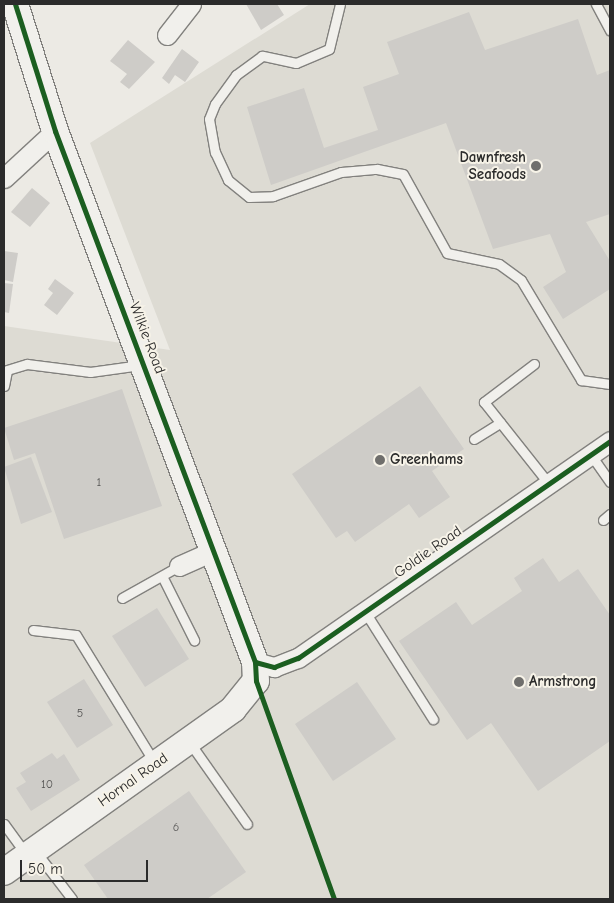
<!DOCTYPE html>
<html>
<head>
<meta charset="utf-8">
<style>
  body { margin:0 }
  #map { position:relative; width:614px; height:903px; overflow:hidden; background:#eceae4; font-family:"Comic Neue",sans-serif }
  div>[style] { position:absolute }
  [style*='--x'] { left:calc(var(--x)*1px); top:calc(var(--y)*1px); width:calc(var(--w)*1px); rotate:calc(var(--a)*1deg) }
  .built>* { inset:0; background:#dddbd3 }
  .building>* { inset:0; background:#ceccc8 }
  .roads { filter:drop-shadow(1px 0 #82817e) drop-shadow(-1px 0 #82817e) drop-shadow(0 1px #82817e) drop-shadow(0 -1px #82817e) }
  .lane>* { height:9px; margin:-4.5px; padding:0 4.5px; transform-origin:4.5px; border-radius:4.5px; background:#f1f0ec }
  .street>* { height:19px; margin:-9.5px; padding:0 9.5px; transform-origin:9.5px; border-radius:9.5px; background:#f1f0ec }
  .secondary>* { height:26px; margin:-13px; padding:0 13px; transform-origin:13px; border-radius:13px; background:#f1f0ec }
  .cycleway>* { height:5px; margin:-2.5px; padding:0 2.5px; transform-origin:2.5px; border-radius:2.5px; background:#1b5e20 }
  .dots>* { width:14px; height:14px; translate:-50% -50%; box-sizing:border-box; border:2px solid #f7f3e8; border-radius:50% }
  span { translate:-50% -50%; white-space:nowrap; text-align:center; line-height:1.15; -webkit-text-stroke:4px #f7f3e8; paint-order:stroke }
  .number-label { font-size:12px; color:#545352 }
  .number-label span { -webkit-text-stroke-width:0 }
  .poi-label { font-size:15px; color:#2b2b2b; font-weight:700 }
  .right { translate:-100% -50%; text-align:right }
  .left { translate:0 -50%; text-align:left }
  .street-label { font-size:15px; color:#2b2b2b }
  .frame { position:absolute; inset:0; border:5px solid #2b2b2b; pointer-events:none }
  .scale { position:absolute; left:20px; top:860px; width:128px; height:22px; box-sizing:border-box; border:2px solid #2b2b2b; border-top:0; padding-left:6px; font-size:15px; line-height:18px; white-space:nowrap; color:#2b2b2b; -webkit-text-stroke:4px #f7f3e8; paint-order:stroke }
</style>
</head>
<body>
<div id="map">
  <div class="built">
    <i style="clip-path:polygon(310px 4px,610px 4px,610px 899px,4px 899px,4px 326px,170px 350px,90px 143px)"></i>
  </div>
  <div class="building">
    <i style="clip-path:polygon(246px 4px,277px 4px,284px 15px,261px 30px)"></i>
    <i style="clip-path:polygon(469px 12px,485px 50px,578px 19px,597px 75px,610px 70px,610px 214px,586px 222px,610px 261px,610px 289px,563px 319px,543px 287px,566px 272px,550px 234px,493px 249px,446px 123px,271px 185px,247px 107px,304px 88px,324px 148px,378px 130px,363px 87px,399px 74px,387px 42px)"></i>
    <i style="clip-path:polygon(128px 40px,155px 62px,129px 89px,120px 82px,127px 74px,110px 61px)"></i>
    <i style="clip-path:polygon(182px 49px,199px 62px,185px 82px,175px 75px,169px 84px,162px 78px)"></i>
    <i style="clip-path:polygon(32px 188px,50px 203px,30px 227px,11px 212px)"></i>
    <i style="clip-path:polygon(4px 251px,18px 253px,13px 282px,4px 280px)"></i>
    <i style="clip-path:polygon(55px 279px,74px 293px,57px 315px,44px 305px,53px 293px,48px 289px)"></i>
    <i style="clip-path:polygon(4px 283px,13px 284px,9px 313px,4px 312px)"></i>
    <i style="clip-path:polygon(420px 386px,464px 449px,432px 471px,450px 497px,419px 518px,409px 504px,355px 542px,347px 531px,336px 538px,292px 474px)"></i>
    <i style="clip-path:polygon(122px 389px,162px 506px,64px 539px,35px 453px,14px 460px,4px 428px)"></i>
    <i style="clip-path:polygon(31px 457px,52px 512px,21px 524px,4px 467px)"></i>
    <i style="clip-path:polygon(543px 558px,559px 582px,578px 569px,610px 615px,610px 741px,538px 791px,491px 723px,467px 740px,399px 641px,456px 602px,472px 625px,522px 591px,514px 578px)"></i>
    <i style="clip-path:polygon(157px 608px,189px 659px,145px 687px,112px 636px)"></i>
    <i style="clip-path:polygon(84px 679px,113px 725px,77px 748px,47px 702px)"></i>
    <i style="clip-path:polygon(357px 682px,396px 739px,333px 781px,295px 724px)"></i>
    <i style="clip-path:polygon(52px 753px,57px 759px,64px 754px,80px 780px,31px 811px,16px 788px,26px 782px,20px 773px)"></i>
    <i style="clip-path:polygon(189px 791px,246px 872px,207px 899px,108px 899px,84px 865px)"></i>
  </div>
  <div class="roads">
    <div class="lane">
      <i style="--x:340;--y:4;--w:46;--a:103.7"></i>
      <i style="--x:329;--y:49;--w:36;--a:157"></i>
      <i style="--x:296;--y:63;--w:35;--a:-168"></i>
      <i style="--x:262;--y:56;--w:32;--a:144"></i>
      <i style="--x:236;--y:75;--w:36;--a:126"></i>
      <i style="--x:215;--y:104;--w:16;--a:112"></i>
      <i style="--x:209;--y:119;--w:34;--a:80"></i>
      <i style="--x:215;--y:152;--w:31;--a:65"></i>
      <i style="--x:228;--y:180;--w:27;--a:39"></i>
      <i style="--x:249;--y:197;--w:24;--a:-2"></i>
      <i style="--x:273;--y:196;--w:72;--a:-19.4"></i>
      <i style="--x:341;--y:172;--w:36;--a:-5"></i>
      <i style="--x:377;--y:169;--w:26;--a:11"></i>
      <i style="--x:403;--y:174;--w:90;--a:60.9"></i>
      <i style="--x:447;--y:253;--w:53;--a:11.9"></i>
      <i style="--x:499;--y:264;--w:27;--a:36"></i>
      <i style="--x:521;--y:280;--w:117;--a:59"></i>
      <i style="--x:581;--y:380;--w:29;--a:8"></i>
      <i style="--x:596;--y:4;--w:30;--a:62"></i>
      <i style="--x:534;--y:364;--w:63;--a:142.8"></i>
      <i style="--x:484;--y:402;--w:105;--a:51.6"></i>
      <i style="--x:4;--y:386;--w:16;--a:-79"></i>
      <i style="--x:7;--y:370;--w:21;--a:-17"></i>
      <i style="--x:27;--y:364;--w:64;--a:7.2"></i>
      <i style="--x:90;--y:372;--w:51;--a:-7.8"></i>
      <i style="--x:474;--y:439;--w:31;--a:-32"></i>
      <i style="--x:591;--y:455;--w:33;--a:55"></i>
      <i style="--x:603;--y:520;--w:9;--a:-41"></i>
      <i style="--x:162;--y:576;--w:72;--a:63.4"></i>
      <i style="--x:122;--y:598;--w:65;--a:-29.3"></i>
      <i style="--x:365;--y:612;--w:127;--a:57.6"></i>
      <i style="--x:33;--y:630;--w:43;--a:6.6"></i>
      <i style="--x:76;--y:635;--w:149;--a:58.4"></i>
      <i style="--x:190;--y:743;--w:99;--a:54.9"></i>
      <i style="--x:4;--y:824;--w:37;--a:54"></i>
      <i style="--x:36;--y:852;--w:59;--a:52.5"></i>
    </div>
    <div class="street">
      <i style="--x:167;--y:35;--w:39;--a:-52"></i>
      <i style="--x:4;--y:178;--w:69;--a:-42.7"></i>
      <i style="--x:179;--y:566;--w:37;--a:-24"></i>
      <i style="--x:255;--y:662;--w:20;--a:15"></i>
      <i style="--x:274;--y:667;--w:26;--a:-21"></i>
      <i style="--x:298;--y:658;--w:380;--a:-34.8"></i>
    </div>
    <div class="secondary">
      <i style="--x:4;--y:872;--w:281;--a:-35.4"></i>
      <i style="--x:233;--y:709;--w:36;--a:-51"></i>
      <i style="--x:256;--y:681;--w:19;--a:-93"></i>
      <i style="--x:255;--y:662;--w:567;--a:-110.64"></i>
      <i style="--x:55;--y:131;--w:133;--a:-107.5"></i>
    </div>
  </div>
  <div class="cycleway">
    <i style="--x:15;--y:4;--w:133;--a:72.5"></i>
    <i style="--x:55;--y:131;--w:567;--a:69.36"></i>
    <i style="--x:255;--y:662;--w:19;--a:87"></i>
    <i style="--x:256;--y:681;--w:232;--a:70.3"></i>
    <i style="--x:255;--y:662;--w:20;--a:15"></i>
    <i style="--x:274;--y:667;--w:26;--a:-21"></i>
    <i style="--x:298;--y:658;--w:380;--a:-34.8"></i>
  </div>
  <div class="dots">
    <i style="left:536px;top:166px;background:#6f6e6c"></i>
    <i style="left:380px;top:460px;background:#6f6e6c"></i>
    <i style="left:519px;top:682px;background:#6f6e6c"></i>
  </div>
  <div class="number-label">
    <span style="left:99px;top:483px">1</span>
    <span style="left:80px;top:714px">5</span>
    <span style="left:47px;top:785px">10</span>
    <span style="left:176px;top:828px">6</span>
  </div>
  <div class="poi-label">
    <span class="right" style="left:526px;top:166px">Dawnfresh<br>Seafoods</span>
    <span class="left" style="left:390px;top:460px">Greenhams</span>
    <span class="left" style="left:529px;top:682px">Armstrong</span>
  </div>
  <div class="street-label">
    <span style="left:147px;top:338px;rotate:69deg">Wilkie Road</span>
    <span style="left:428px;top:552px;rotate:-35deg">Goldie Road</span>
    <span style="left:133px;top:780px;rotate:-35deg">Hornal Road</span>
  </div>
  <div class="frame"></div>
  <div class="scale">50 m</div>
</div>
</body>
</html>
